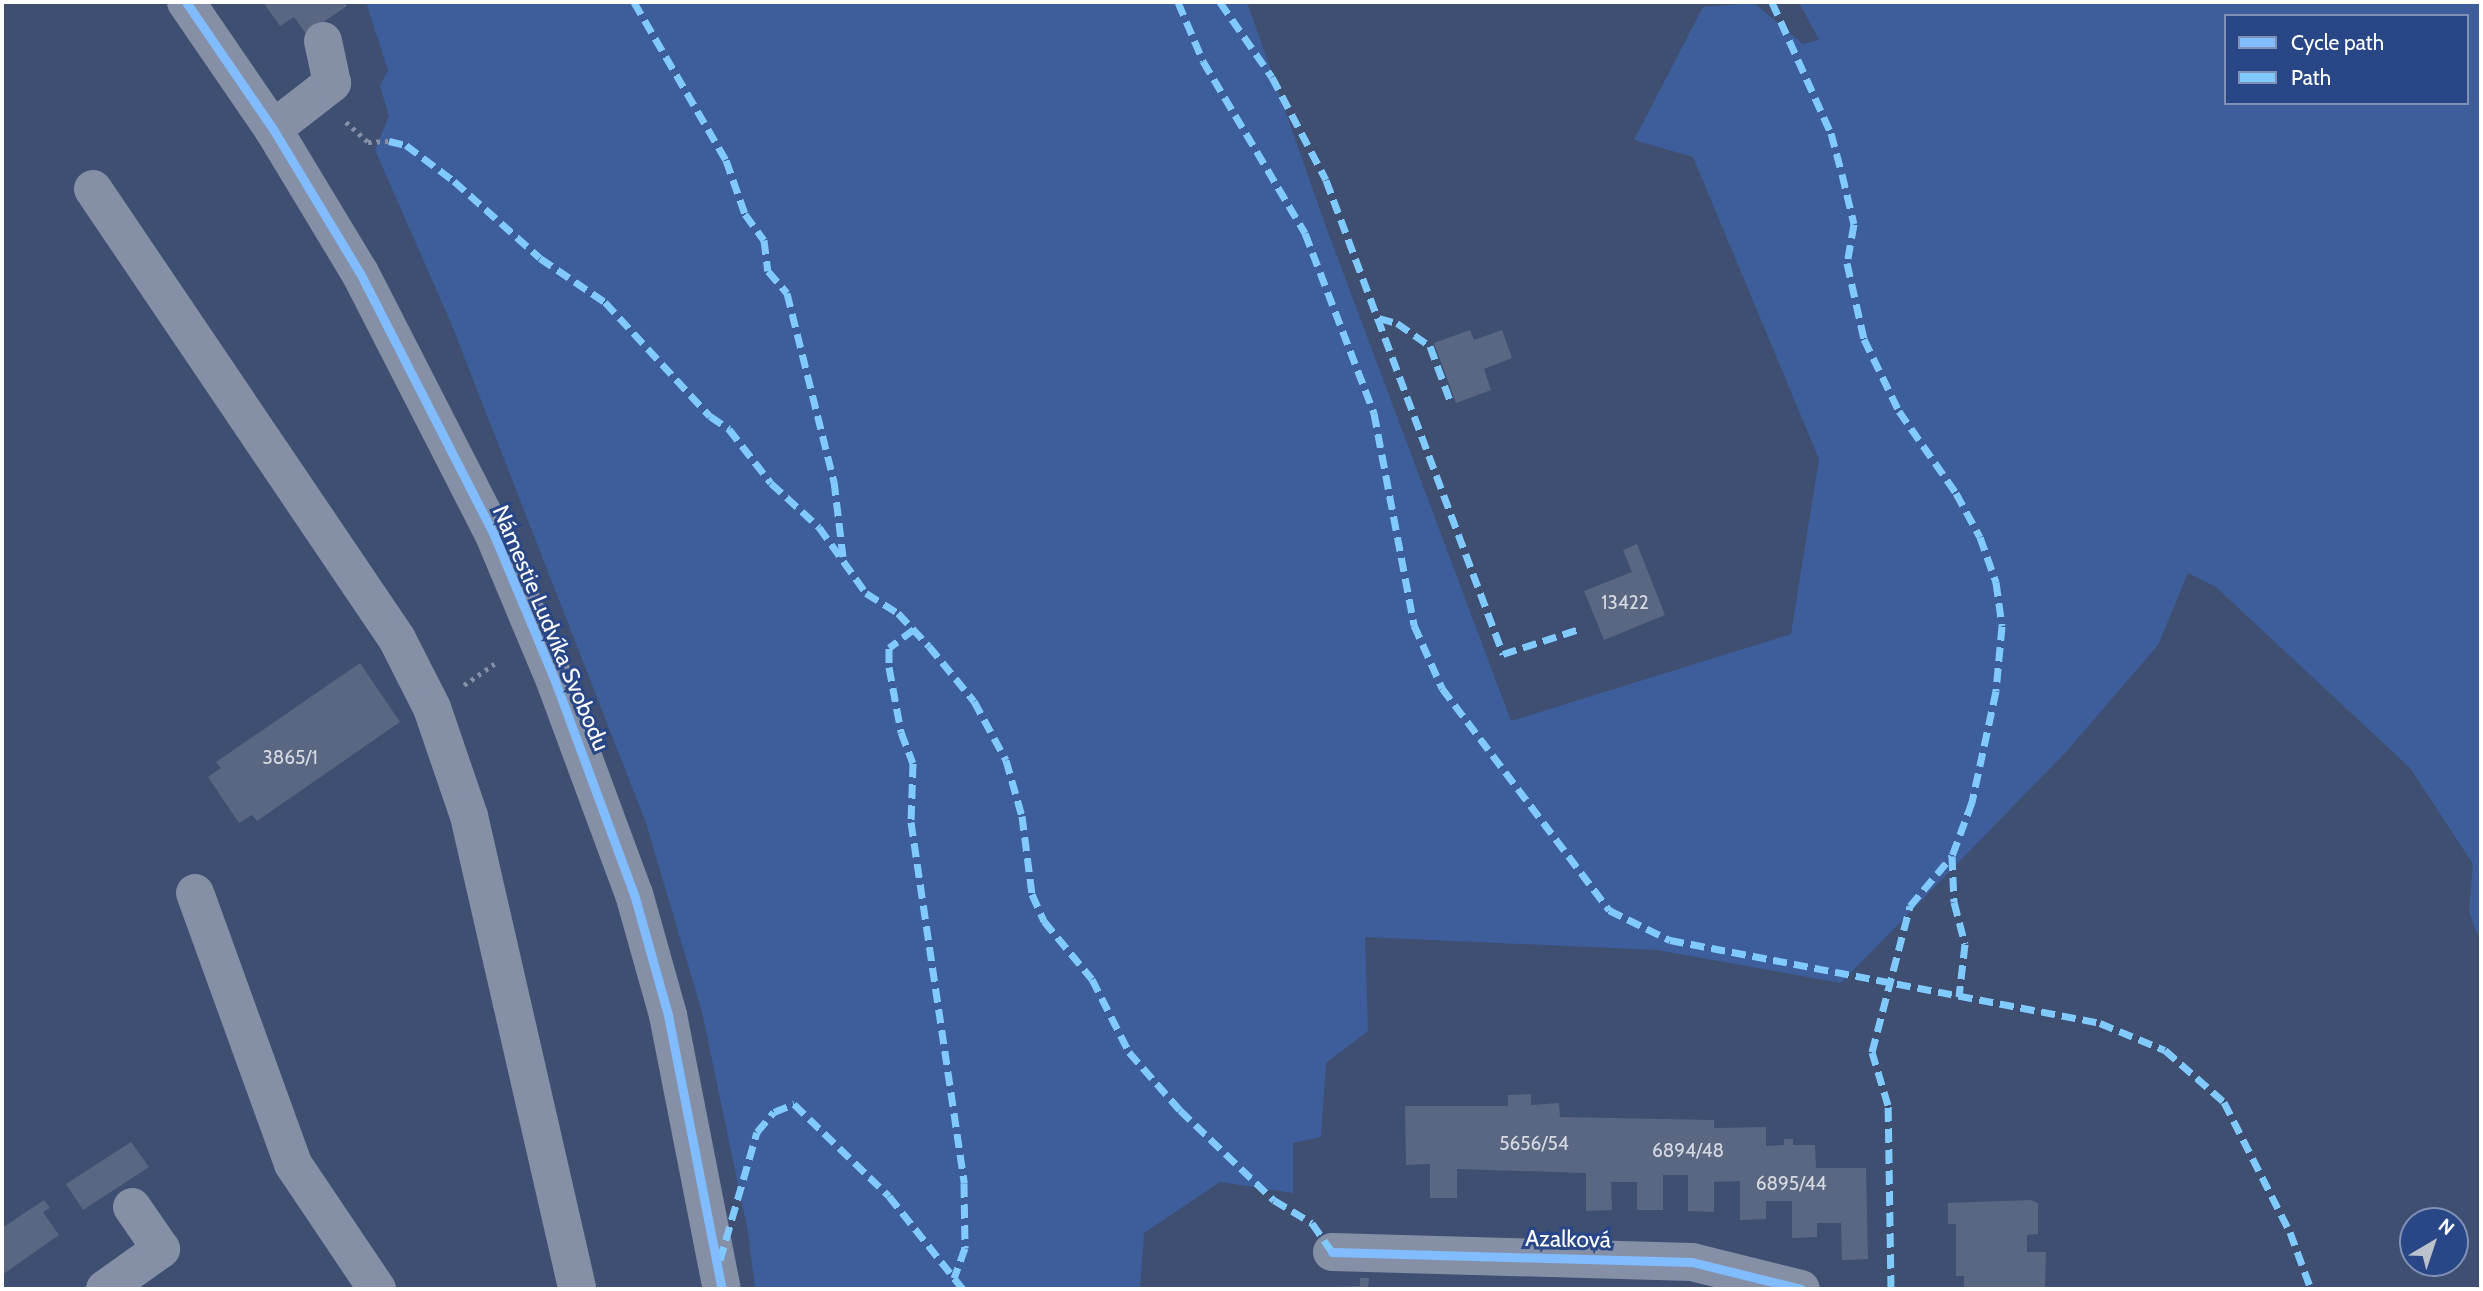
<!DOCTYPE html>
<html>
<head>
<meta charset="utf-8">
<style>
  body { margin:0 }
  #map { position:relative; width:2483px; height:1291px; overflow:hidden; background:#3e4f71; font-family:Cabin,sans-serif }
  div>[style] { position:absolute }
  [style*='--x'] { left:calc(var(--x)*1px); top:calc(var(--y)*1px); width:calc(var(--w)*1px); rotate:calc(var(--a)*1deg) }
  .green>* { inset:0; background:#3e5e9b }
  .building>* { inset:0; background:#5a6782 }
  .path>* { height:4.5px; margin-top:-2.25px; transform-origin:0; background:repeating-linear-gradient(90deg,#8590a7 0 3.5px,transparent 0 8.5px) }
  .minor>* { height:38px; margin:-19px; padding:0 19px; transform-origin:19px; border-radius:19px; background:#8590a7 }
  .quiet>* { height:7px; margin-top:-3.5px; transform-origin:0; background:repeating-linear-gradient(90deg,#80caff 0 14px,transparent 0 21px) }
  .cycleway>* { height:9px; margin:-4.5px; padding:0 4.5px; transform-origin:4.5px; border-radius:4.5px; background:#80bcff }
  span { translate:-50% -50%; white-space:nowrap; text-align:center; line-height:1.15; -webkit-text-stroke:6px #294786; paint-order:stroke }
  .number-label { font-size:19px; color:#d6d9e0 }
  .number-label span { -webkit-text-stroke-width:0 }
  .street-label { font-size:23px; color:#fff }
  .frame { position:absolute; inset:0; border:4px solid #fff; pointer-events:none }
  .legend { position:absolute; left:2224px; top:14px; width:245px; height:91px; box-sizing:border-box; background:#294786; border:2px solid #7f91b6; margin:0; padding:9px 12px; list-style:none; font-size:21px; color:#fff }
  .legend li { display:flex; align-items:center; gap:14px; height:35px }
  .legend b { width:35px; border:2px solid #7f91b6 }
  .north { position:absolute; left:2399px; top:1207px; width:70px; height:70px; box-sizing:border-box; background:#294786; border:2px solid #7f91b6; border-radius:50%; rotate:39deg; font-size:19px; font-weight:700; line-height:28px; text-align:center; color:#fff }
  .north::after { content:''; display:block; margin:auto; width:24px; height:32px; background:#bbc1cd; clip-path:polygon(50% 0,100% 100%,50% 72%,0 100%) }
</style>
</head>
<body>
<div id="map">
  <div class="green">
    <i style="clip-path:polygon(evenodd,366px 2px,1247px 2px,1325px 224px,1511px 721px,1791px 634px,1819px 459px,1693px 157px,1634px 140px,1703px 7px,1754px 3px,1803px 44px,1819px 40px,1799px 2px,2481px 2px,2481px 933px,2477px 933px,2469px 912px,2473px 864px,2410px 768px,2216px 587px,2188px 573px,2158px 645px,2065px 753px,1841px 983px,1657px 950px,1365px 937px,1368px 1031px,1326px 1063px,1321px 1137px,1293px 1143px,1293px 1193px,1220px 1182px,1144px 1233px,1140px 1289px,755px 1289px,748px 1232px,702px 1012px,646px 823px,451px 323px,375px 150px,389px 116px,380px 86px,388px 70px,366px 2px,2226px 16px,2467px 16px,2467px 103px,2226px 103px,2226px 16px)"></i>
  </div>
  <div class="building">
    <i style="clip-path:polygon(263px 2px,344px 2px,347px 6px,306px 34px,294px 17px,280px 26px)"></i>
    <i style="clip-path:polygon(1470px 330px,1474px 340px,1502px 330px,1512px 358px,1484px 369px,1491px 390px,1456px 403px,1434px 343px)"></i>
    <i style="clip-path:polygon(1637px 544px,1665px 615px,1604px 640px,1584px 591px,1632px 572px,1623px 550px)"></i>
    <i style="clip-path:polygon(360px 663px,400px 722px,257px 821px,252px 815px,239px 823px,208px 777px,221px 768px,216px 762px)"></i>
    <i style="clip-path:polygon(1531px 1094px,1531px 1105px,1559px 1103px,1560px 1117px,1714px 1120px,1714px 1128px,1766px 1127px,1766px 1146px,1784px 1145px,1784px 1139px,1793px 1139px,1793px 1145px,1815px 1145px,1816px 1168px,1866px 1168px,1868px 1259px,1842px 1260px,1841px 1223px,1817px 1223px,1817px 1237px,1792px 1238px,1792px 1201px,1766px 1201px,1766px 1219px,1740px 1220px,1740px 1181px,1714px 1182px,1714px 1212px,1688px 1211px,1688px 1175px,1663px 1175px,1663px 1210px,1637px 1210px,1637px 1182px,1611px 1182px,1612px 1210px,1586px 1211px,1586px 1173px,1457px 1169px,1457px 1198px,1430px 1198px,1430px 1164px,1406px 1165px,1405px 1106px,1508px 1106px,1508px 1095px)"></i>
    <i style="clip-path:polygon(131px 1142px,149px 1167px,83px 1210px,66px 1184px)"></i>
    <i style="clip-path:polygon(44px 1200px,50px 1208px,43px 1212px,59px 1235px,2px 1275px,2px 1228px)"></i>
    <i style="clip-path:polygon(2031px 1200px,2038px 1203px,2038px 1234px,2027px 1235px,2027px 1252px,2046px 1252px,2045px 1289px,1964px 1289px,1964px 1276px,1956px 1276px,1956px 1224px,1948px 1224px,1948px 1203px)"></i>
    <i style="clip-path:polygon(1360px 1278px,1369px 1278px,1368px 1289px,1269px 1289px,1360px 1286px)"></i>
  </div>
  <div class="path">
    <i style="--x:346;--y:122;--w:30;--a:42"></i>
    <i style="--x:368;--y:142;--w:21;--a:-3"></i>
    <i style="--x:464;--y:685;--w:37;--a:-35"></i>
  </div>
  <div class="minor">
    <i style="--x:186;--y:2;--w:154;--a:55.6"></i>
    <i style="--x:273;--y:129;--w:168;--a:58.9"></i>
    <i style="--x:360;--y:273;--w:294;--a:62.9"></i>
    <i style="--x:494;--y:535;--w:158;--a:67.3"></i>
    <i style="--x:555;--y:681;--w:227;--a:69.7"></i>
    <i style="--x:634;--y:894;--w:126;--a:74.3"></i>
    <i style="--x:668;--y:1015;--w:279;--a:78.9"></i>
    <i style="--x:273;--y:129;--w:75;--a:-37.9"></i>
    <i style="--x:332;--y:83;--w:43;--a:-102.1"></i>
    <i style="--x:93;--y:189;--w:543;--a:55.96"></i>
    <i style="--x:397;--y:639;--w:77;--a:63.1"></i>
    <i style="--x:432;--y:708;--w:114;--a:71.1"></i>
    <i style="--x:469;--y:816;--w:485;--a:77.1"></i>
    <i style="--x:195;--y:893;--w:288;--a:70.1"></i>
    <i style="--x:293;--y:1164;--w:151;--a:56.1"></i>
    <i style="--x:1332;--y:1252;--w:360;--a:1.6"></i>
    <i style="--x:1692;--y:1262;--w:112;--a:13.9"></i>
    <i style="--x:105;--y:1289;--w:69;--a:-35.5"></i>
    <i style="--x:161;--y:1249;--w:51;--a:-124.6"></i>
  </div>
  <div class="quiet">
    <i style="--x:634;--y:2;--w:183;--a:59.8"></i>
    <i style="--x:726;--y:160;--w:57;--a:70.6"></i>
    <i style="--x:745;--y:214;--w:32;--a:54"></i>
    <i style="--x:764;--y:240;--w:31;--a:83"></i>
    <i style="--x:768;--y:271;--w:29;--a:49"></i>
    <i style="--x:787;--y:293;--w:194;--a:76"></i>
    <i style="--x:834;--y:481;--w:76;--a:83.2"></i>
    <i style="--x:1178;--y:2;--w:64;--a:67"></i>
    <i style="--x:1203;--y:61;--w:200;--a:59.3"></i>
    <i style="--x:1305;--y:233;--w:193;--a:69"></i>
    <i style="--x:1374;--y:413;--w:216;--a:79.3"></i>
    <i style="--x:1414;--y:625;--w:69;--a:66"></i>
    <i style="--x:1442;--y:688;--w:278;--a:53"></i>
    <i style="--x:1609;--y:910;--w:68;--a:26.2"></i>
    <i style="--x:1670;--y:940;--w:438;--a:10.9"></i>
    <i style="--x:2100;--y:1023;--w:70;--a:22.6"></i>
    <i style="--x:2165;--y:1050;--w:79;--a:41.4"></i>
    <i style="--x:2224;--y:1102;--w:146;--a:63.1"></i>
    <i style="--x:2290;--y:1232;--w:61;--a:69.8"></i>
    <i style="--x:1220;--y:2;--w:91;--a:55.3"></i>
    <i style="--x:1272;--y:77;--w:116;--a:62.3"></i>
    <i style="--x:1326;--y:180;--w:506;--a:69.52"></i>
    <i style="--x:1503;--y:654;--w:83;--a:-18.2"></i>
    <i style="--x:1772;--y:2;--w:144;--a:65.8"></i>
    <i style="--x:1831;--y:133;--w:42;--a:75"></i>
    <i style="--x:1842;--y:174;--w:51;--a:76.5"></i>
    <i style="--x:1854;--y:224;--w:40;--a:100"></i>
    <i style="--x:1847;--y:263;--w:78;--a:77.4"></i>
    <i style="--x:1864;--y:339;--w:80;--a:64.1"></i>
    <i style="--x:1899;--y:411;--w:100;--a:55.2"></i>
    <i style="--x:1956;--y:493;--w:50;--a:61.4"></i>
    <i style="--x:1980;--y:537;--w:48;--a:70.4"></i>
    <i style="--x:1996;--y:582;--w:44;--a:82.2"></i>
    <i style="--x:2002;--y:626;--w:65;--a:95.3"></i>
    <i style="--x:1996;--y:691;--w:114;--a:102.2"></i>
    <i style="--x:1972;--y:802;--w:58;--a:110.3"></i>
    <i style="--x:1952;--y:856;--w:46;--a:87.5"></i>
    <i style="--x:1954;--y:902;--w:43;--a:75.3"></i>
    <i style="--x:1965;--y:944;--w:53;--a:96.5"></i>
    <i style="--x:389;--y:141;--w:17;--a:13"></i>
    <i style="--x:406;--y:145;--w:60;--a:36.9"></i>
    <i style="--x:454;--y:181;--w:115;--a:41.8"></i>
    <i style="--x:540;--y:258;--w:78;--a:34.1"></i>
    <i style="--x:605;--y:302;--w:155;--a:47.4"></i>
    <i style="--x:710;--y:416;--w:23;--a:34"></i>
    <i style="--x:729;--y:429;--w:68;--a:52.1"></i>
    <i style="--x:771;--y:483;--w:65;--a:42.5"></i>
    <i style="--x:819;--y:527;--w:81;--a:54.5"></i>
    <i style="--x:866;--y:593;--w:38;--a:32"></i>
    <i style="--x:898;--y:613;--w:45;--a:46.8"></i>
    <i style="--x:929;--y:646;--w:71;--a:50.7"></i>
    <i style="--x:974;--y:701;--w:67;--a:61.5"></i>
    <i style="--x:1006;--y:760;--w:58;--a:74.1"></i>
    <i style="--x:1022;--y:816;--w:79;--a:82.7"></i>
    <i style="--x:1032;--y:894;--w:30;--a:66"></i>
    <i style="--x:1044;--y:921;--w:75;--a:50.4"></i>
    <i style="--x:1092;--y:979;--w:82;--a:63.1"></i>
    <i style="--x:1129;--y:1052;--w:77;--a:48.7"></i>
    <i style="--x:1180;--y:1110;--w:130;--a:43.8"></i>
    <i style="--x:1274;--y:1200;--w:44;--a:31.2"></i>
    <i style="--x:1312;--y:1223;--w:35;--a:55"></i>
    <i style="--x:1379;--y:318;--w:19;--a:16"></i>
    <i style="--x:1397;--y:323;--w:40;--a:34.9"></i>
    <i style="--x:1430;--y:346;--w:61;--a:69.8"></i>
    <i style="--x:914;--y:629;--w:31;--a:143"></i>
    <i style="--x:889;--y:648;--w:19;--a:90"></i>
    <i style="--x:889;--y:667;--w:66;--a:79.5"></i>
    <i style="--x:901;--y:732;--w:33;--a:69"></i>
    <i style="--x:913;--y:763;--w:59;--a:91.9"></i>
    <i style="--x:911;--y:822;--w:365;--a:81.6"></i>
    <i style="--x:964;--y:1183;--w:65;--a:89.1"></i>
    <i style="--x:965;--y:1248;--w:32;--a:110"></i>
    <i style="--x:720;--y:1260;--w:133;--a:-73.9"></i>
    <i style="--x:757;--y:1132;--w:26;--a:-50"></i>
    <i style="--x:774;--y:1112;--w:22;--a:-22"></i>
    <i style="--x:794;--y:1104;--w:132;--a:44.1"></i>
    <i style="--x:889;--y:1196;--w:119;--a:51.5"></i>
    <i style="--x:1891;--y:1289;--w:184;--a:-90.9"></i>
    <i style="--x:1888;--y:1105;--w:55;--a:-106.8"></i>
    <i style="--x:1872;--y:1052;--w:151;--a:-75.4"></i>
    <i style="--x:1910;--y:906;--w:65;--a:-50"></i>
  </div>
  <div class="cycleway">
    <i style="--x:186;--y:2;--w:154;--a:55.6"></i>
    <i style="--x:273;--y:129;--w:168;--a:58.9"></i>
    <i style="--x:360;--y:273;--w:294;--a:62.9"></i>
    <i style="--x:494;--y:535;--w:158;--a:67.3"></i>
    <i style="--x:555;--y:681;--w:227;--a:69.7"></i>
    <i style="--x:634;--y:894;--w:126;--a:74.3"></i>
    <i style="--x:668;--y:1015;--w:279;--a:78.9"></i>
    <i style="--x:1332;--y:1252;--w:360;--a:1.6"></i>
    <i style="--x:1692;--y:1262;--w:112;--a:13.9"></i>
  </div>
  <div class="number-label">
    <span style="left:1625px;top:603px">13422</span>
    <span style="left:290px;top:758px">3865/1</span>
    <span style="left:1534px;top:1144px">5656/54</span>
    <span style="left:1688px;top:1151px">6894/48</span>
    <span style="left:1791px;top:1184px">6895/44</span>
  </div>
  <div class="street-label">
    <span style="left:551px;top:628px;rotate:67deg">Námestie Ludvíka Svobodu</span>
    <span style="left:1568px;top:1239px;rotate:1deg">Azalková</span>
  </div>
  <div class="frame"></div>
  <ul class="legend">
  <li><b style="height:9px;background:#80bcff"></b>Cycle path</li>
  <li><b style="height:9px;background:#80caff"></b>Path</li>
  </ul>
  <div class="north">N</div>
</div>
</body>
</html>
